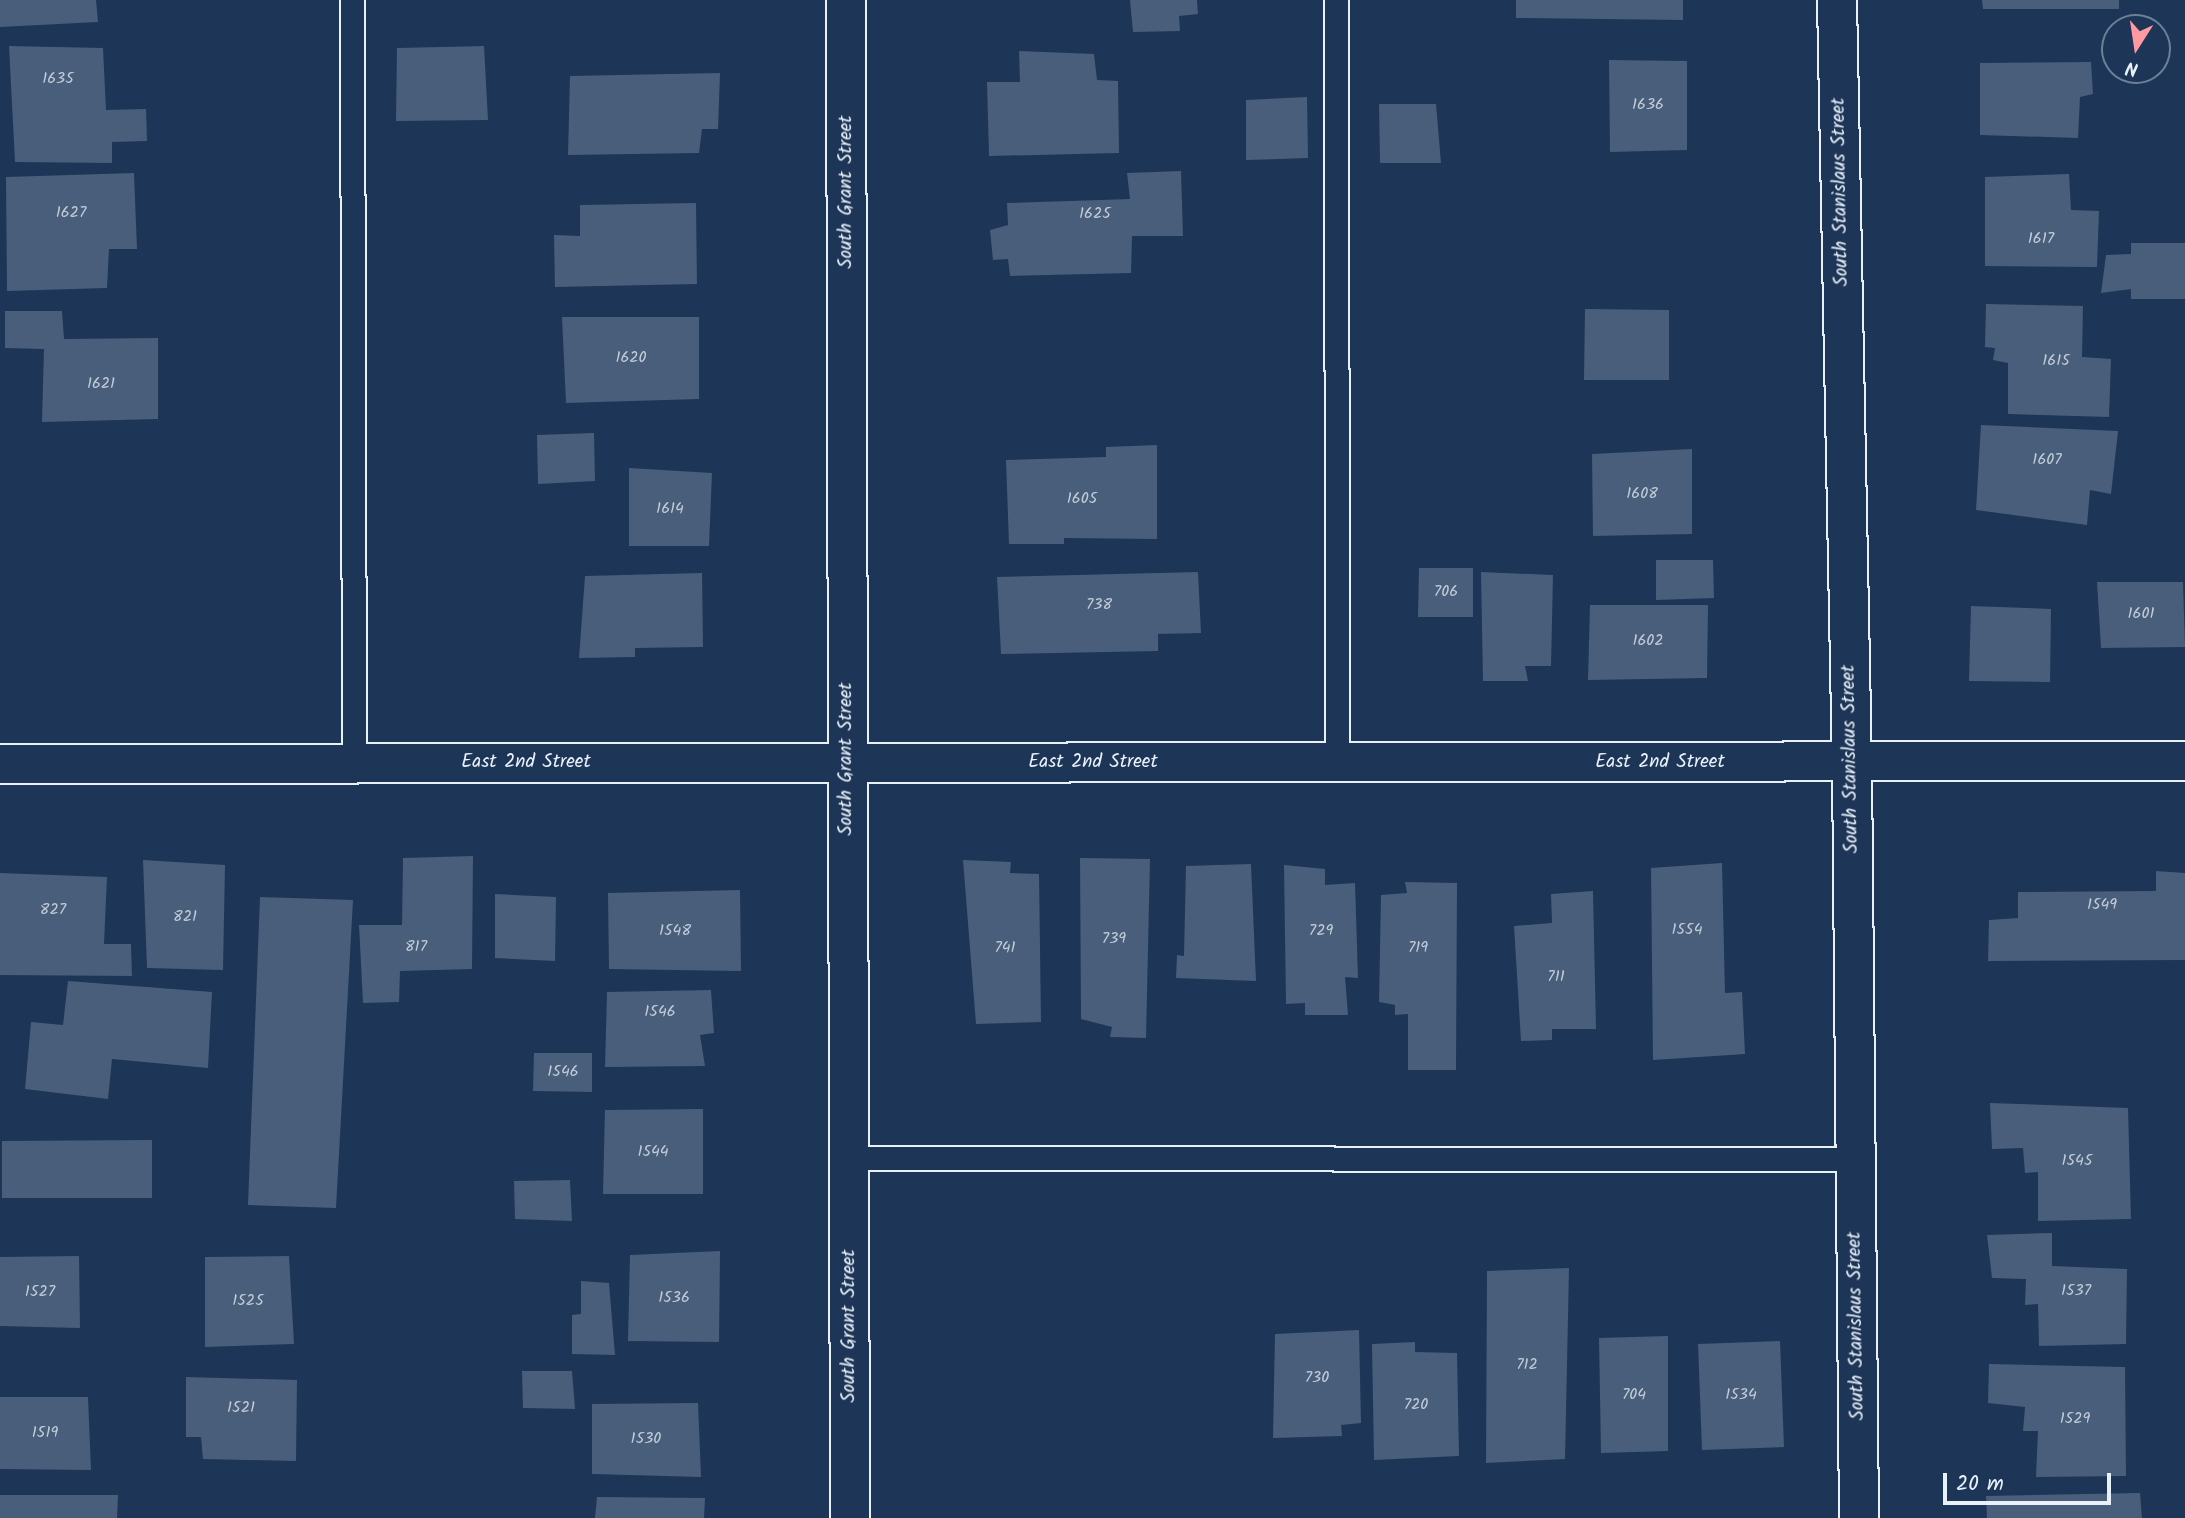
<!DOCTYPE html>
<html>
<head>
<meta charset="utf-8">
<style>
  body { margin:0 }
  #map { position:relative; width:2185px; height:1518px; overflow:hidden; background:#1d3557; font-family:Kalam,sans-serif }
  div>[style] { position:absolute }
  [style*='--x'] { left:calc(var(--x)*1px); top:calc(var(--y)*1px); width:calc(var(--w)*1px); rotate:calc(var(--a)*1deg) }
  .building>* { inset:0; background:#495e7a }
  .roads { filter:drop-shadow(2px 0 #e8f1f8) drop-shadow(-2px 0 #e8f1f8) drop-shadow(0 2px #e8f1f8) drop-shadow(0 -2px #e8f1f8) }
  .service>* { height:23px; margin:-11.5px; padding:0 11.5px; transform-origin:11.5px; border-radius:11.5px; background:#1d3557 }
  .minor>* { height:38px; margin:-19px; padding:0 19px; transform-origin:19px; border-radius:19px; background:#1d3557 }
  span { translate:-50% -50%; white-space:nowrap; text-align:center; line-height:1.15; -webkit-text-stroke:5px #1d3557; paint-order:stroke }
  .number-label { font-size:16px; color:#c0ccd8 }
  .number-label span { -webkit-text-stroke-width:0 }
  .street-label { font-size:19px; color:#e8f1f8 }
  .north { position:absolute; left:2101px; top:14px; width:70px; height:70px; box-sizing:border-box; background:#1d3557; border:2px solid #6e8097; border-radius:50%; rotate:192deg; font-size:19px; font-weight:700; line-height:28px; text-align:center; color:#e8f1f8 }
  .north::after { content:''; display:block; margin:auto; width:24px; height:32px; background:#ff9aa2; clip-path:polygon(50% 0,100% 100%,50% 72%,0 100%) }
  .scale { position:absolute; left:1943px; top:1473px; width:168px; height:32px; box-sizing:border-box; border:4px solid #e8f1f8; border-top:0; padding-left:9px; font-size:21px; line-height:24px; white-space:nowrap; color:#e8f1f8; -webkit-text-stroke:5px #1d3557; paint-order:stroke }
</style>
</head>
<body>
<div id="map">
  <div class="building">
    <i style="clip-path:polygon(0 0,96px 0,98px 22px,0 27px)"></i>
    <i style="clip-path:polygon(1130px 0,1197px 0,1198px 14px,1179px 16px,1180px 31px,1133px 32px)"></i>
    <i style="clip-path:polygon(1516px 0,1683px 0,1683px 20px,1516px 18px)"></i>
    <i style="clip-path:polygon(1982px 0,2119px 0,2119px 9px,1983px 9px)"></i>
    <i style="clip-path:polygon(9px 46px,103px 48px,106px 110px,146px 109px,147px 141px,112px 142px,112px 163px,15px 162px)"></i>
    <i style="clip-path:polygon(484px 46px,488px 120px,396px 121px,397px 48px)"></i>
    <i style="clip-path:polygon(1019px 51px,1094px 54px,1097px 80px,1118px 81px,1119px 153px,989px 156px,987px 82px,1020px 82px)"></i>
    <i style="clip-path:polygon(1609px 60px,1687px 61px,1687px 150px,1610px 152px)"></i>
    <i style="clip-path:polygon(2091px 62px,2093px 94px,2080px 97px,2078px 138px,1980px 135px,1980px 63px)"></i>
    <i style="clip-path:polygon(720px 73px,718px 129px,702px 129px,699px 153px,568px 155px,570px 76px)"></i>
    <i style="clip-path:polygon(1307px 97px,1308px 158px,1246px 160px,1246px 100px)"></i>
    <i style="clip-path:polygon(1379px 104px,1436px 104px,1441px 163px,1380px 163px)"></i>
    <i style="clip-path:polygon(1181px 171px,1183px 236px,1132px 236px,1131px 273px,1010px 276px,1008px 259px,993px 260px,990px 230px,1008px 225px,1007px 203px,1130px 199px,1127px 173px)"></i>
    <i style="clip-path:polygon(134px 173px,137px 249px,109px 249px,107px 288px,7px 291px,6px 177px)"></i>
    <i style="clip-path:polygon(2069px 174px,2071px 210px,2099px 211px,2097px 267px,1985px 266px,1985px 177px)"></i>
    <i style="clip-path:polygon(696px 203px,697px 284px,555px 287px,554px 235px,580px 236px,580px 205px)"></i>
    <i style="clip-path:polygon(2131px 243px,2185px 243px,2185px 299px,2131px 299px,2131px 289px,2101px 293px,2106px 255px,2131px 254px)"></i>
    <i style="clip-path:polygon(1986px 304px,2083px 306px,2082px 357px,2111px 359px,2109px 417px,2008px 414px,2008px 363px,1993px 360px,1995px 348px,1985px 347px)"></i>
    <i style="clip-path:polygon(1585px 309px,1669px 310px,1669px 380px,1584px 380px)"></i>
    <i style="clip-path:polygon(5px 311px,62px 311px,64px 339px,158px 338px,158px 419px,42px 422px,44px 349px,5px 348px)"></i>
    <i style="clip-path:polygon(562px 317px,699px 317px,699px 399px,566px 403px)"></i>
    <i style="clip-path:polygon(1981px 425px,2118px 431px,2111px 494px,2090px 490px,2087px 525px,1976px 510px)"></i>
    <i style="clip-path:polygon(594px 433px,595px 481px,538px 484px,537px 435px)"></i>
    <i style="clip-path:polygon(1157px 445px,1157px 539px,1064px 538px,1064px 544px,1009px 544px,1006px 460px,1106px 457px,1106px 447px)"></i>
    <i style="clip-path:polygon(1692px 449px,1692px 534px,1593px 536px,1592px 454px)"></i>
    <i style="clip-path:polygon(629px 468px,712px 473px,709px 546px,629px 546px)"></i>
    <i style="clip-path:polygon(1656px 560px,1713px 560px,1714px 598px,1656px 600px)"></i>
    <i style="clip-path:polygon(1419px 568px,1473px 568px,1473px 617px,1418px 617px)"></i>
    <i style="clip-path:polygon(1198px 572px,1201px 633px,1158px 634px,1158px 651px,1001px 654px,997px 577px)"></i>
    <i style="clip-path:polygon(1481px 572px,1553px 575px,1551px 666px,1525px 666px,1528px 681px,1483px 681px)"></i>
    <i style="clip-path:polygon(702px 573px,703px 647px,635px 648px,635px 657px,579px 658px,585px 576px)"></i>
    <i style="clip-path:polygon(2097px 582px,2183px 582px,2185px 647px,2101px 648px)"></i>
    <i style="clip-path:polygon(1590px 605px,1708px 605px,1707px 678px,1588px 680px)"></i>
    <i style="clip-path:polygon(1971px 606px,2051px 609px,2050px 682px,1969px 681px)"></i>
    <i style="clip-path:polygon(473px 856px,472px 969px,400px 971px,399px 1002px,363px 1003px,359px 925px,402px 925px,403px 858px)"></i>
    <i style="clip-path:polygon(1080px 858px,1150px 859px,1146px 1038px,1110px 1037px,1112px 1027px,1081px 1019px)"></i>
    <i style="clip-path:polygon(143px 860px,225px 865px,223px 970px,147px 968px)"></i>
    <i style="clip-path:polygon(963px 860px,1011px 862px,1010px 873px,1039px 874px,1041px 1022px,976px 1024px)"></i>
    <i style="clip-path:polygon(1722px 863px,1725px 993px,1742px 992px,1745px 1054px,1653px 1060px,1651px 868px)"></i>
    <i style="clip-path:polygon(1251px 864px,1256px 981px,1176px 978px,1177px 955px,1184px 956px,1186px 866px)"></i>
    <i style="clip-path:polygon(1284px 865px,1325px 869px,1325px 885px,1355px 883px,1358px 978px,1345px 977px,1348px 1015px,1305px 1015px,1305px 1003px,1286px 1004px)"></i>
    <i style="clip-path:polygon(2156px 871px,2185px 873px,2185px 960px,1988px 961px,1989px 920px,2018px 918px,2018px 892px,2156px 891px)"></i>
    <i style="clip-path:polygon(0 873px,107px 877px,104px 944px,131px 944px,132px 976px,0 975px)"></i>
    <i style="clip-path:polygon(1405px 882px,1457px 883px,1456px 1070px,1408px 1070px,1408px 1014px,1395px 1015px,1395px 1005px,1379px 1002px,1381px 895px,1407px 893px)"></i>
    <i style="clip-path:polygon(740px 890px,741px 971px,609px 969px,608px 893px)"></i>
    <i style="clip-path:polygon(1593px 891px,1596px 1029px,1552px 1029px,1552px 1040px,1521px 1041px,1514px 926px,1552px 923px,1551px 894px)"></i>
    <i style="clip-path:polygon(495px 894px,556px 897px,555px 961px,495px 958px)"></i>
    <i style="clip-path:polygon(260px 897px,353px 900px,336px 1208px,248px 1205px)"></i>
    <i style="clip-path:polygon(68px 981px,212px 992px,208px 1068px,112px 1059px,108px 1099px,25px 1089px,31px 1022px,63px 1025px)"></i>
    <i style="clip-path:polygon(711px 990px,714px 1033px,700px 1035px,705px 1066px,605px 1067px,607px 992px)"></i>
    <i style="clip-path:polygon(534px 1053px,592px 1053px,592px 1092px,533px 1091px)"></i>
    <i style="clip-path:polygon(1990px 1103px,2128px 1108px,2131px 1219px,2038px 1221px,2038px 1172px,2025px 1173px,2023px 1148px,1992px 1149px)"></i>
    <i style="clip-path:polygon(703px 1109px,703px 1194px,603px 1194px,605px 1110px)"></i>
    <i style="clip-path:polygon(152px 1140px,152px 1198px,2px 1198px,2px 1141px)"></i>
    <i style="clip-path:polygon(570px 1180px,572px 1221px,515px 1219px,514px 1181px)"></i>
    <i style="clip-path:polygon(2052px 1233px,2052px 1266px,2127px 1269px,2126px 1344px,2039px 1346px,2038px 1304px,2025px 1305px,2026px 1279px,1992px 1278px,1987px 1235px)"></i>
    <i style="clip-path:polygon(720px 1251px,719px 1342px,628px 1341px,630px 1255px)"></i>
    <i style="clip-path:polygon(79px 1256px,80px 1328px,0 1326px,0 1257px)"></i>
    <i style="clip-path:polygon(289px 1256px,294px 1344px,205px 1347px,205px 1257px)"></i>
    <i style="clip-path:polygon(1569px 1268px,1565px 1459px,1486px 1463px,1487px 1271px)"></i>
    <i style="clip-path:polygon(581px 1281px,609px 1283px,615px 1355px,572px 1354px,572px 1315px,581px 1314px)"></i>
    <i style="clip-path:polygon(1359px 1330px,1361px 1423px,1341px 1425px,1342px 1436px,1273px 1438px,1275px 1334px)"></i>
    <i style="clip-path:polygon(1668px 1336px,1668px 1451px,1601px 1453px,1599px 1338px)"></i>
    <i style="clip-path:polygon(1780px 1341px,1784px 1447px,1702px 1450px,1698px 1344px)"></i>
    <i style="clip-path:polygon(1415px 1342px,1415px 1352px,1457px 1353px,1459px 1456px,1374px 1460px,1372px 1344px)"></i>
    <i style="clip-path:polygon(1989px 1364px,2125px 1367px,2126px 1476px,2036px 1477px,2038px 1431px,2023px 1431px,2025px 1407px,1988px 1403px)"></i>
    <i style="clip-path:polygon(522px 1371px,572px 1371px,575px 1409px,523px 1408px)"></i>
    <i style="clip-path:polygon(186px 1377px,297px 1380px,296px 1461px,203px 1459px,201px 1437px,186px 1437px)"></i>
    <i style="clip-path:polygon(0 1397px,88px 1397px,91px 1470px,0 1469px)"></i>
    <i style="clip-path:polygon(698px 1403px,701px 1477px,592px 1474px,592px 1404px)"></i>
    <i style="clip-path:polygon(2140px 1493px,2142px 1518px,1987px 1518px,1986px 1496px)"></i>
    <i style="clip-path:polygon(0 1495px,118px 1495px,117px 1518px,0 1518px)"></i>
    <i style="clip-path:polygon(597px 1497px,705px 1498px,704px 1518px,595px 1518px)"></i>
  </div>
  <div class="roads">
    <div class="service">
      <i style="--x:352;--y:0;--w:763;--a:89.85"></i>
      <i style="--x:1336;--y:0;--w:762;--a:89.92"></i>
      <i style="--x:849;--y:1158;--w:1006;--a:0.06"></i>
    </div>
    <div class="minor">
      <i style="--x:846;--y:0;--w:1518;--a:89.85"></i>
      <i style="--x:1837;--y:0;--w:764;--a:88.88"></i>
      <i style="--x:1852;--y:764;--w:754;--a:89.47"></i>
      <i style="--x:0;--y:764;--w:2185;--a:-0.08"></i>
    </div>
  </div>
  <div class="number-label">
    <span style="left:58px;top:79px">1635</span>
    <span style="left:1648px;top:105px">1636</span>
    <span style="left:71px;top:213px">1627</span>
    <span style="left:1095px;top:214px">1625</span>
    <span style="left:2041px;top:239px">1617</span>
    <span style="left:631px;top:358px">1620</span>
    <span style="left:2056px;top:361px">1615</span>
    <span style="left:101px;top:384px">1621</span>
    <span style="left:2047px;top:460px">1607</span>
    <span style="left:1642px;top:494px">1608</span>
    <span style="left:1082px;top:499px">1605</span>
    <span style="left:670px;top:509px">1614</span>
    <span style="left:1446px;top:592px">706</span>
    <span style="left:1099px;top:605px">738</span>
    <span style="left:2141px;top:614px">1601</span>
    <span style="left:1648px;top:641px">1602</span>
    <span style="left:2102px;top:905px">1549</span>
    <span style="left:53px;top:910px">827</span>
    <span style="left:185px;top:917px">821</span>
    <span style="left:1687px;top:930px">1554</span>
    <span style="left:675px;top:931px">1548</span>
    <span style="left:1321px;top:931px">729</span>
    <span style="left:1114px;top:939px">739</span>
    <span style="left:416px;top:947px">817</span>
    <span style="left:1005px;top:948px">741</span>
    <span style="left:1418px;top:948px">719</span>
    <span style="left:1556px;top:977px">711</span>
    <span style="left:660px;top:1012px">1546</span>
    <span style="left:563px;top:1072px">1546</span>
    <span style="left:653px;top:1152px">1544</span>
    <span style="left:2077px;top:1161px">1545</span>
    <span style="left:2076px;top:1291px">1537</span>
    <span style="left:40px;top:1292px">1527</span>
    <span style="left:674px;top:1298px">1536</span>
    <span style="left:248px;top:1301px">1525</span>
    <span style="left:1527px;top:1365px">712</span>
    <span style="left:1317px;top:1378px">730</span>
    <span style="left:1634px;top:1395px">704</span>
    <span style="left:1741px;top:1395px">1534</span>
    <span style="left:1416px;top:1405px">720</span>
    <span style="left:241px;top:1408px">1521</span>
    <span style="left:2075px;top:1419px">1529</span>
    <span style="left:45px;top:1433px">1519</span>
    <span style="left:646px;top:1439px">1530</span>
  </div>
  <div class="street-label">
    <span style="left:847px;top:192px;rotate:-90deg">South Grant Street</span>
    <span style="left:1841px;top:192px;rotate:-91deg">South Stanislaus Street</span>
    <span style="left:847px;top:759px;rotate:-90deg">South Grant Street</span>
    <span style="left:1851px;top:759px;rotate:-91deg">South Stanislaus Street</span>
    <span style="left:526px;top:763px">East 2nd Street</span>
    <span style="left:1093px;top:763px">East 2nd Street</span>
    <span style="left:1660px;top:763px">East 2nd Street</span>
    <span style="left:850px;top:1326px;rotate:-90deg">South Grant Street</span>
    <span style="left:1857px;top:1326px;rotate:-91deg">South Stanislaus Street</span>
  </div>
  <div class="north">N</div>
  <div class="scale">20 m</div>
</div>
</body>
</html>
